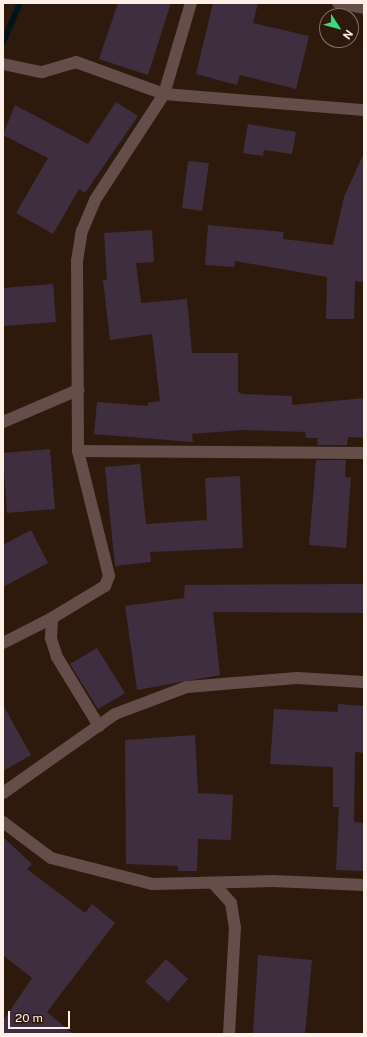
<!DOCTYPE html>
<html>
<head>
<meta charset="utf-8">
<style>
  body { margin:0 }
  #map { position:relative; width:367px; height:1037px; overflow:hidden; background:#2d1a0d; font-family:"Public Sans",sans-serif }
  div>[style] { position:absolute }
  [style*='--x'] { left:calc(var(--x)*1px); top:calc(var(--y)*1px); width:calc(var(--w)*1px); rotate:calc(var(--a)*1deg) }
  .stream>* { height:6px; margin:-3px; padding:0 3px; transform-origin:3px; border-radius:3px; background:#02131a }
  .building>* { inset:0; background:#3f2e3f }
  .street>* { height:12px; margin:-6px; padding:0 6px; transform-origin:6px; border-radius:6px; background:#654d49 }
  span { translate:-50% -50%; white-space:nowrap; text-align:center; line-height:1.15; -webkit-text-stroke:3px #2d1a0d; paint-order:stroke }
  .frame { position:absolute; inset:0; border:4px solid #fef0e7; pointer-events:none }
  .north { position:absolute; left:319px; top:8px; width:40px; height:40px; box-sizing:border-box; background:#2d1a0d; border:1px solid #817064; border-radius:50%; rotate:126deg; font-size:11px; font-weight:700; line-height:16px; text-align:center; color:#fef0e7 }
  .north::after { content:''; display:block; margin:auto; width:14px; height:18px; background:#3dd77e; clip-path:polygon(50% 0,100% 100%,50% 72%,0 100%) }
  .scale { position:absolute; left:8px; top:1011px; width:62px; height:18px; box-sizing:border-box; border:2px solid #fef0e7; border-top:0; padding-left:5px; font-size:12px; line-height:14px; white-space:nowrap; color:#fef0e7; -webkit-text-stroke:3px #2d1a0d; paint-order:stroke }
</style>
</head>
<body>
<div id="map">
  <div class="stream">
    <i style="--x:3;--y:42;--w:43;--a:-66.4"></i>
  </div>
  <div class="building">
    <i style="clip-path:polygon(118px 3px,171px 3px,148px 75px,99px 59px)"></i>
    <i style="clip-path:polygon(213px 3px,258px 3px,253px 23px,309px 36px,296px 89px,240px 75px,237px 85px,196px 74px)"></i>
    <i style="clip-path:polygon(116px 102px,138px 116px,85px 193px,79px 189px,53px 234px,16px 213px,48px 158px,3px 135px,15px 105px,88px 144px)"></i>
    <i style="clip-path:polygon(248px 124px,296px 132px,292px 154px,264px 150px,263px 156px,243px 153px)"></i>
    <i style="clip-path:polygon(364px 153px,364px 282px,355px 281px,354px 319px,326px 319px,327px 277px,235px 261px,234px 267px,205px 265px,208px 225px,284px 232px,283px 239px,333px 245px,344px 197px)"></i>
    <i style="clip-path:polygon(188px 161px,209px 163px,202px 211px,182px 208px)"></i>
    <i style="clip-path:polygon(152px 230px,154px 262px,136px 263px,141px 303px,187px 299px,192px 353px,238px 353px,238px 392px,242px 394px,292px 396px,292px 405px,364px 398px,364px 438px,348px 437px,347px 445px,317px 445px,318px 438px,306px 438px,305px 432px,243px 430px,192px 434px,193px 442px,94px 434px,97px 402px,148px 406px,148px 403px,160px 401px,152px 334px,110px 340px,103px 280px,107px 280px,104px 233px)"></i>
    <i style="clip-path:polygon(53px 284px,56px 322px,3px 326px,3px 288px)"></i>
    <i style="clip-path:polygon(50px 449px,55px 509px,7px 513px,3px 453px)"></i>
    <i style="clip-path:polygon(316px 460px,346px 460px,345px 478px,351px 477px,346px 548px,309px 545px)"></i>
    <i style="clip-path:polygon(140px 464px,146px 524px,207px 520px,205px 478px,240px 476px,243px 548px,150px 552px,151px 562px,115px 566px,105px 467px)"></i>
    <i style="clip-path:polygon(31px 530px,48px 563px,3px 587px,3px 545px)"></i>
    <i style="clip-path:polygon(364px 584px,364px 613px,213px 612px,220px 675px,137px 690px,125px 606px,184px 598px,185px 585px)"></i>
    <i style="clip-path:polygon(97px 648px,125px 693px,98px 709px,70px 664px)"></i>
    <i style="clip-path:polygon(338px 704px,364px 706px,364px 753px,355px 752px,354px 822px,364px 823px,364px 871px,336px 870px,339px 807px,333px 807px,333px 767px,270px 764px,274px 709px,338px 712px)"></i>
    <i style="clip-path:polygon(3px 705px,31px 755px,3px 771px)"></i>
    <i style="clip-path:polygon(195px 735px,198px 793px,233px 795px,231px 840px,198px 839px,197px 871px,178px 871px,178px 866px,126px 864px,125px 740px)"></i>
    <i style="clip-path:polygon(3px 837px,32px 864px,27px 869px,85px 913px,92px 904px,115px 923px,47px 1012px,73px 1034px,3px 1034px,3px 1021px,32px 978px,3px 955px)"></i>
    <i style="clip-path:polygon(258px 955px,312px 960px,305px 1034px,253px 1034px)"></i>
    <i style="clip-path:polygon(166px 959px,188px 979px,168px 1002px,145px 982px)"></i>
  </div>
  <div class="street">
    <i style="--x:338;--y:3;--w:26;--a:11"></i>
    <i style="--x:3;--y:64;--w:40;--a:12"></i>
    <i style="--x:42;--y:72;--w:35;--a:-16"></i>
    <i style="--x:76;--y:62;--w:94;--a:20"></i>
    <i style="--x:164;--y:94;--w:201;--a:4.6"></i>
    <i style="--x:3;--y:422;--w:82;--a:-23.1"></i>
    <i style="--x:78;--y:451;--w:286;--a:0.4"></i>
    <i style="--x:3;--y:643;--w:55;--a:-27"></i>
    <i style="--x:99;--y:726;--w:81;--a:-121.3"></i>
    <i style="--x:57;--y:657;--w:20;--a:-108"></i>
    <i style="--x:51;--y:638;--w:20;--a:-87"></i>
    <i style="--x:52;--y:618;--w:62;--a:-31.1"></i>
    <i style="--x:105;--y:586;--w:11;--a:-68"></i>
    <i style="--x:109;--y:576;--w:129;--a:-103.9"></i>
    <i style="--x:78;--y:451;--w:190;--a:-90.3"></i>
    <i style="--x:77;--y:261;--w:30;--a:-81"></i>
    <i style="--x:82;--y:231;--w:34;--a:-67"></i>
    <i style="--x:95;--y:200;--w:126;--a:-56.9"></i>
    <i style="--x:164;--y:94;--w:95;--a:-73.5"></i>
    <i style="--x:3;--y:793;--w:137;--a:-35.2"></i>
    <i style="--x:115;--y:714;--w:77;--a:-20.6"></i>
    <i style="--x:187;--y:687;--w:110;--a:-4.7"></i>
    <i style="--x:297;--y:678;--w:67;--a:3.4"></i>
    <i style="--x:3;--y:822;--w:60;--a:36.9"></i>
    <i style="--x:51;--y:858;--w:104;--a:14.4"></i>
    <i style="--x:152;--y:884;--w:121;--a:-1.4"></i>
    <i style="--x:273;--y:881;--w:91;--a:2.5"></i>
    <i style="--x:213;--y:883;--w:27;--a:48"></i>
    <i style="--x:231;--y:903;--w:24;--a:81"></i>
    <i style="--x:235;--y:927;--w:107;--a:93.2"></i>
  </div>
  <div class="frame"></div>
  <div class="north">N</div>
  <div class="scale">20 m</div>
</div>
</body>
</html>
